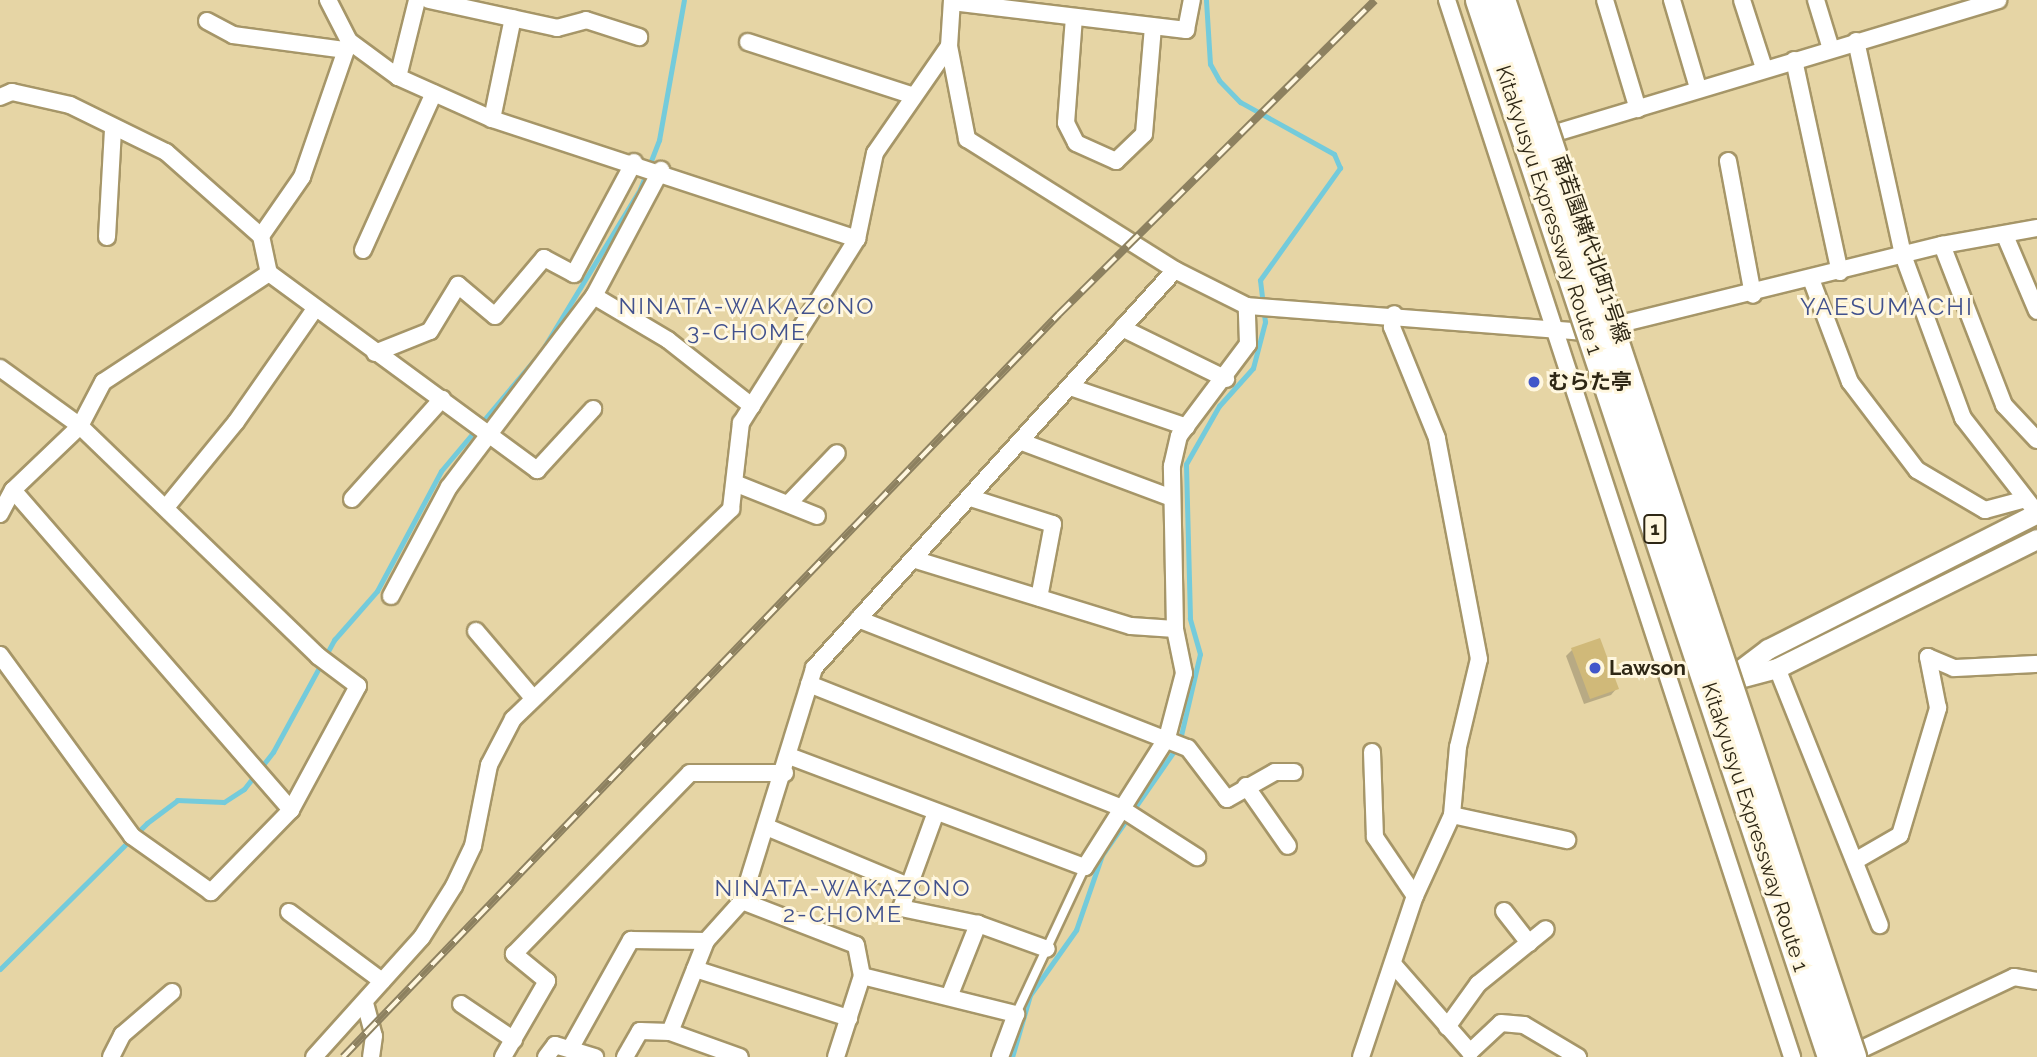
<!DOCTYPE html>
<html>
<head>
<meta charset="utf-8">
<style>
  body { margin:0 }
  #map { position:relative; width:2037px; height:1057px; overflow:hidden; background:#e6d5a5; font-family:Raleway,"Noto Sans JP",sans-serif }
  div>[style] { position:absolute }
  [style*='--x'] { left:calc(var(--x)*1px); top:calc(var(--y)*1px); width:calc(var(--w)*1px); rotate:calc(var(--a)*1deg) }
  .shadow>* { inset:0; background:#0003 }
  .stream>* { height:5px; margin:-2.5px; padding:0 2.5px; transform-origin:2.5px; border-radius:2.5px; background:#74cbdb }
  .building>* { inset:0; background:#d0b979 }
  .roads { filter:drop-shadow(2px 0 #a69668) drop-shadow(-2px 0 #a69668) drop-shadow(0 2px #a69668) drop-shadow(0 -2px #a69668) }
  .service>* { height:8px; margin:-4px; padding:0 4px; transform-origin:4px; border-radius:4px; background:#fff }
  .minor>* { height:16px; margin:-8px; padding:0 8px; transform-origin:8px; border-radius:8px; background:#fff }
  .tertiary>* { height:19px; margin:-9.5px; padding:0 9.5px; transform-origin:9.5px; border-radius:9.5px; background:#fff }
  .rail>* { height:8px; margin-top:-4px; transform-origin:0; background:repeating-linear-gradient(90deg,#fff7df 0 16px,#8d8160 0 32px); box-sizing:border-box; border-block:2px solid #8d8160 }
  .bridges { filter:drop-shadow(2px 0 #a69668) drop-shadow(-2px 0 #a69668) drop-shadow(0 2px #a69668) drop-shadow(0 -2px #a69668) }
  .motorway-bridge>* { height:28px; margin:-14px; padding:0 14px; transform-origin:14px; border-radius:14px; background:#fff }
  .dots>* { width:19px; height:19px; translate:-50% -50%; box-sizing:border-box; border:4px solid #fff7df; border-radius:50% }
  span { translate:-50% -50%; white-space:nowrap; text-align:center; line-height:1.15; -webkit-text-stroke:6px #fff7df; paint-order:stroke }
  .shield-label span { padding:2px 5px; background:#fff7df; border:2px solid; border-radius:5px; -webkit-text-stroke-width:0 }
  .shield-label { font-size:19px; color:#2e2715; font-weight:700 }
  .street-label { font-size:21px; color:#2e2715 }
  .poi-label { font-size:21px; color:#2e2715; font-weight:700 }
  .left { translate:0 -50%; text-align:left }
  .neighbourhood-label { font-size:23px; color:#41518d; letter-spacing:2px }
  .quarter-label { font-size:24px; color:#41518d; letter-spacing:2px }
</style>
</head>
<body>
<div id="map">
  <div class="shadow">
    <i style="clip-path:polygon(1572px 650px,1617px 688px,1611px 695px,1584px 704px,1566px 656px)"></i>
  </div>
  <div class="stream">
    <i style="--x:0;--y:969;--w:207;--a:-44.8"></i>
    <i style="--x:147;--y:823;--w:38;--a:-37"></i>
    <i style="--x:177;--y:800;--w:47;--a:2.4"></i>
    <i style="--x:224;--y:802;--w:24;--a:-33"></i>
    <i style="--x:244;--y:789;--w:47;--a:-51.9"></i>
    <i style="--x:273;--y:752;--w:128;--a:-61.4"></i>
    <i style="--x:334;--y:640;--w:65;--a:-48.7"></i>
    <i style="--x:377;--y:591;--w:136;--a:-61.9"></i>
    <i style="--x:441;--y:471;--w:155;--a:-50"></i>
    <i style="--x:541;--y:352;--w:191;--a:-58.7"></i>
    <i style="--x:640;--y:189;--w:53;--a:-68.8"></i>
    <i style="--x:659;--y:140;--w:142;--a:-79.9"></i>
    <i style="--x:1012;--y:1057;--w:65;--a:-73.8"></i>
    <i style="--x:1030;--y:995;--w:80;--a:-54.7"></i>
    <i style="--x:1076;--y:930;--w:79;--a:-70.9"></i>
    <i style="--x:1102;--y:855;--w:135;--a:-55.3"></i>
    <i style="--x:1179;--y:744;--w:92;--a:-76.9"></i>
    <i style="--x:1200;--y:654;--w:37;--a:-106"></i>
    <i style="--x:1190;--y:618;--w:154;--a:-91.5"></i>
    <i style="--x:1186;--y:464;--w:67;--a:-60.4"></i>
    <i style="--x:1219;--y:406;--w:51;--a:-48.2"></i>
    <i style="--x:1253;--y:368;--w:48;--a:-75.4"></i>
    <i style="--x:1265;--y:322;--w:42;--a:-96.8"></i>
    <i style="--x:1260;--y:280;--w:138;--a:-54.5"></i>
    <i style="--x:1340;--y:168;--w:15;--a:-113"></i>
    <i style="--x:1334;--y:154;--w:107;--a:-151"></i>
    <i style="--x:1240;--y:102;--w:30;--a:-134"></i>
    <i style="--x:1219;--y:80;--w:18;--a:-119"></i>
    <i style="--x:1210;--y:64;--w:64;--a:-93.6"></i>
  </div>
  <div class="building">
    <i style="clip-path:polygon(1600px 638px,1619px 689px,1590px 699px,1571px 648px)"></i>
  </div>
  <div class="roads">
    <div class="service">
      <i style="--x:1016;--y:1014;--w:162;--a:-64.9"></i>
    </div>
    <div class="minor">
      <i style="--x:328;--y:0;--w:46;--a:62.9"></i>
      <i style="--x:349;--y:41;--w:61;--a:36.3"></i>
      <i style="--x:398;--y:77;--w:103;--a:24.1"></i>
      <i style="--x:492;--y:119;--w:384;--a:18.2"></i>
      <i style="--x:429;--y:0;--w:131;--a:12.3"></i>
      <i style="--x:557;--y:28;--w:30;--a:-15"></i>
      <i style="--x:586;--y:20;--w:56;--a:17.8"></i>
      <i style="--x:952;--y:0;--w:46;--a:93.7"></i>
      <i style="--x:949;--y:46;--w:95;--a:79"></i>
      <i style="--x:967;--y:139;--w:246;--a:32.2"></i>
      <i style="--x:1175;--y:270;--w:80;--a:26.6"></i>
      <i style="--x:1247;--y:306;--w:341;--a:4.4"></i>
      <i style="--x:1587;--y:332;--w:366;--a:-13.8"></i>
      <i style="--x:1942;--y:245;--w:97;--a:-10.1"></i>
      <i style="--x:1447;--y:0;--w:1112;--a:71.92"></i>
      <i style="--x:1605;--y:0;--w:114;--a:73.2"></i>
      <i style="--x:1672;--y:0;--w:92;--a:73.5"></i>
      <i style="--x:1742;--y:0;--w:71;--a:72.1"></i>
      <i style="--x:1816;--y:0;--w:51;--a:73"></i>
      <i style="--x:952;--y:2;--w:236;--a:6.8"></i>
      <i style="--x:1186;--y:30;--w:31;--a:-79"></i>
      <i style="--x:1074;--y:17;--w:106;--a:94.3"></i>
      <i style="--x:1066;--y:123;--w:22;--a:63"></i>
      <i style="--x:1076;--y:143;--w:44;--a:24.2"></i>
      <i style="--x:1116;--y:161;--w:39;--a:-44"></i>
      <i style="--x:1144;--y:134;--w:108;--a:-85.2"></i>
      <i style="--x:207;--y:21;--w:30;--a:28"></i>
      <i style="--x:233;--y:35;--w:114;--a:7.6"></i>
      <i style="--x:1856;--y:41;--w:219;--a:77.6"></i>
      <i style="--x:1903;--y:255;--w:174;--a:69.8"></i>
      <i style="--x:1963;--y:418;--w:120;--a:52.1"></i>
      <i style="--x:748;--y:42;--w:171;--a:18"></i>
      <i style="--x:1794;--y:60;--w:217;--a:77.8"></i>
      <i style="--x:398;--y:77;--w:79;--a:-76.1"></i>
      <i style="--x:0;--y:97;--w:13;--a:-23"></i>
      <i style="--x:12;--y:92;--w:59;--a:12.6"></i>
      <i style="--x:70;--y:105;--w:107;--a:26.1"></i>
      <i style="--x:166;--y:152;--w:127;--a:41.5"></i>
      <i style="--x:261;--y:236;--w:38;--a:78"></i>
      <i style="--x:269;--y:273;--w:333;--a:36.3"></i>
      <i style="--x:537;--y:470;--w:83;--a:-47.4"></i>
      <i style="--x:492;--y:119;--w:103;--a:-78.3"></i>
      <i style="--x:1552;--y:134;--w:466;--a:-16.7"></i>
      <i style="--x:1728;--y:161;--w:136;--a:79.4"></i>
      <i style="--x:261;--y:236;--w:72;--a:-55.2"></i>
      <i style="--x:302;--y:177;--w:144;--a:-70.9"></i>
      <i style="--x:107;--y:237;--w:106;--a:-86.8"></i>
      <i style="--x:2006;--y:238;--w:79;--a:67"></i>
      <i style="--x:1942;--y:245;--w:172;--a:68.8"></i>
      <i style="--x:2004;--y:405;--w:48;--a:46.7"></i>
      <i style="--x:363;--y:250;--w:172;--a:-65.7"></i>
      <i style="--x:1811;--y:279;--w:110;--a:69.3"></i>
      <i style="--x:1850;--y:382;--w:111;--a:52.7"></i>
      <i style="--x:1917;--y:470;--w:79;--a:30.5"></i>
      <i style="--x:1985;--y:510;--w:42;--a:-15"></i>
      <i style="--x:594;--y:296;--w:86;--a:30.7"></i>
      <i style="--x:668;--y:340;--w:107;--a:38.2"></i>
      <i style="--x:1122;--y:328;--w:116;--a:26.1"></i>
      <i style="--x:375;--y:353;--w:59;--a:-21.8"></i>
      <i style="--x:430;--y:331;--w:54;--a:-58.7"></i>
      <i style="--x:458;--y:285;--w:48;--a:40"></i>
      <i style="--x:495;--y:316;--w:76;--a:-49.8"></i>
      <i style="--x:544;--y:258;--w:34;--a:28"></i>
      <i style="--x:574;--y:274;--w:127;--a:-61.8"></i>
      <i style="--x:0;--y:368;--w:99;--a:35.9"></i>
      <i style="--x:80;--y:426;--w:331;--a:44"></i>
      <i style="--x:318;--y:656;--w:50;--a:36.9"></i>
      <i style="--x:358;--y:686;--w:141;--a:118.4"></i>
      <i style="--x:291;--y:810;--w:115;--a:134.3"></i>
      <i style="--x:211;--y:892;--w:97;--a:-144.7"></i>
      <i style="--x:132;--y:836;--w:224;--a:-126.1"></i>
      <i style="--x:1073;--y:388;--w:120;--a:18.9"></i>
      <i style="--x:1022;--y:442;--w:160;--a:20.5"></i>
      <i style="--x:737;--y:484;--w:86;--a:21.8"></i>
      <i style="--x:13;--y:490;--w:424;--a:49"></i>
      <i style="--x:971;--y:498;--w:86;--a:17.6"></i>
      <i style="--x:1053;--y:524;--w:75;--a:100.7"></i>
      <i style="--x:352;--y:499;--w:135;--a:-48"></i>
      <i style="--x:789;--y:503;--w:69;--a:-46.2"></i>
      <i style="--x:168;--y:505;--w:107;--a:-50.7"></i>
      <i style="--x:236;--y:422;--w:136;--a:-55.1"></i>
      <i style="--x:0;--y:514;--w:27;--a:-62"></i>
      <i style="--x:13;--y:490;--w:93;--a:-43.7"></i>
      <i style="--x:80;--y:426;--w:50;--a:-62.4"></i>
      <i style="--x:103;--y:382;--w:199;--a:-33.3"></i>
      <i style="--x:913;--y:559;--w:228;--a:17.1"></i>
      <i style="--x:1131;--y:626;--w:44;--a:3.9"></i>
      <i style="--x:391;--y:596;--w:123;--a:-62"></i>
      <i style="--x:449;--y:487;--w:240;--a:-52.8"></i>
      <i style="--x:594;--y:296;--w:143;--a:-62"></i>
      <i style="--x:858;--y:619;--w:354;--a:21.4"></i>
      <i style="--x:1188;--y:748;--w:64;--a:52.6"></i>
      <i style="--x:1227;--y:799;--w:55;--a:-29.4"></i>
      <i style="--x:1275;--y:772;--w:19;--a:0"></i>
      <i style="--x:476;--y:631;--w:88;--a:49.6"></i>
      <i style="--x:1777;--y:668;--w:277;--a:68.2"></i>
      <i style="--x:809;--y:684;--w:334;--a:21.6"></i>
      <i style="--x:1119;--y:807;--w:93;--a:32.7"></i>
      <i style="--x:1372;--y:752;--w:85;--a:88"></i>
      <i style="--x:1375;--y:837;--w:71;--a:55.9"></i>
      <i style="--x:789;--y:756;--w:316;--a:20.6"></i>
      <i style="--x:1085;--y:867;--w:153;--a:-57.6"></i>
      <i style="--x:1167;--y:738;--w:67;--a:-75.3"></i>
      <i style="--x:1184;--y:673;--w:45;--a:-101.6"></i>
      <i style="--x:1175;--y:629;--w:163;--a:-91.1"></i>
      <i style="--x:1172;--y:466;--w:31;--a:-77"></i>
      <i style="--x:1179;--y:436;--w:115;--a:-53.1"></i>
      <i style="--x:1248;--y:344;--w:38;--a:-92"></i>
      <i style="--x:1246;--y:786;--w:73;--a:55"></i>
      <i style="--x:936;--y:812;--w:102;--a:110"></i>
      <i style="--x:901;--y:908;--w:79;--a:11.7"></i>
      <i style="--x:978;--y:924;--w:73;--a:19.9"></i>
      <i style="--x:1452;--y:815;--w:118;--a:12.3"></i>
      <i style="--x:769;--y:828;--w:148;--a:22.6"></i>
      <i style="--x:1855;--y:861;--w:52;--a:-30"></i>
      <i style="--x:1900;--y:835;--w:133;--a:-73.3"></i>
      <i style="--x:1938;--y:708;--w:52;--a:-101.1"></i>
      <i style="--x:1928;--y:657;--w:28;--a:23"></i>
      <i style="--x:1954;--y:668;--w:83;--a:-2.8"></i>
      <i style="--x:742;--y:901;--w:122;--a:21.1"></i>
      <i style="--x:856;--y:945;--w:32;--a:79"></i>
      <i style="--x:862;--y:976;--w:159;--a:13.9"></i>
      <i style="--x:1016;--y:1014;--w:46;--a:110.4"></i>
      <i style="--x:1504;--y:911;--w:41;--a:52"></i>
      <i style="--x:289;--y:912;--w:116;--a:36.6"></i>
      <i style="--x:1393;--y:964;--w:117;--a:48.8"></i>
      <i style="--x:1470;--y:1052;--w:42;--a:-43.1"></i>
      <i style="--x:1501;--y:1023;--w:23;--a:5"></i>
      <i style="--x:1524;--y:1025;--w:63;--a:30.7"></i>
      <i style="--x:695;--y:969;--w:162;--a:17.7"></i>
      <i style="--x:949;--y:997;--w:79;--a:-68.3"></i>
      <i style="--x:365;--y:1003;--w:34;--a:75"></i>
      <i style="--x:374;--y:1036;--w:21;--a:98"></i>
      <i style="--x:461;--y:1004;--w:64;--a:34.2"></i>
      <i style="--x:1447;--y:1027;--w:53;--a:-54.2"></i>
      <i style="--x:1478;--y:984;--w:87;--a:-39"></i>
      <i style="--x:670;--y:1032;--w:74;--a:19.7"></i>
      <i style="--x:570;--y:1049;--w:125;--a:-60.8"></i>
      <i style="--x:631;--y:940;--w:75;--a:0.8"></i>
      <i style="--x:111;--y:1057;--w:25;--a:-63"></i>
      <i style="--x:122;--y:1035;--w:66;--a:-40.7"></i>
      <i style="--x:314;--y:1057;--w:161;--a:-48"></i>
      <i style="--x:422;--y:937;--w:60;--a:-57.9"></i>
      <i style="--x:454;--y:886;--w:44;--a:-64.6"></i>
      <i style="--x:473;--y:846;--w:83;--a:-78.8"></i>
      <i style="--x:489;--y:765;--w:52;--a:-62.4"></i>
      <i style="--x:513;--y:719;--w:303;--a:-43.9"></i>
      <i style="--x:731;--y:509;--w:87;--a:-83.4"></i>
      <i style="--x:741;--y:423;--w:218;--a:-57.8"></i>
      <i style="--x:857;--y:239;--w:88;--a:-78.2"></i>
      <i style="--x:875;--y:153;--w:130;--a:-55.3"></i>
      <i style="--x:503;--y:1057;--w:88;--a:-59.9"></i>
      <i style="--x:547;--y:981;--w:43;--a:-140.7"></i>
      <i style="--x:514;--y:954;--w:252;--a:-45.8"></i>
      <i style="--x:690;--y:773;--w:95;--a:0"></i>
      <i style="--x:546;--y:1057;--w:15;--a:-53"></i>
      <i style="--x:555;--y:1045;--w:42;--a:16.7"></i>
      <i style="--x:625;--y:1057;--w:30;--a:-60"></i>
      <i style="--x:640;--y:1031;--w:30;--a:2"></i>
      <i style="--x:670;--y:1032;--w:98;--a:-68.4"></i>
      <i style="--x:706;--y:941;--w:54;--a:-48"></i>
      <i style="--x:742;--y:901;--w:244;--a:-72.8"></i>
      <i style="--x:814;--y:668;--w:537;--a:-47.79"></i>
      <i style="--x:836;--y:1057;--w:85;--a:-72.2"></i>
      <i style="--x:1361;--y:1057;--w:170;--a:-71.5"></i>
      <i style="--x:1415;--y:896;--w:89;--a:-65.4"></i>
      <i style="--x:1452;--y:815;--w:68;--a:-85"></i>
      <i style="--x:1458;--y:747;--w:90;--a:-76.6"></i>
      <i style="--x:1479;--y:659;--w:225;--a:-100.8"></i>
      <i style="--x:1437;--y:438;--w:120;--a:-112.1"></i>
      <i style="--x:1392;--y:327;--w:13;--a:-81"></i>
      <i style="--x:1845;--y:1057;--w:187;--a:-25.3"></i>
      <i style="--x:2014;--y:977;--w:23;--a:10"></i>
    </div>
    <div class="tertiary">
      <i style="--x:1736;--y:673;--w:40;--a:-37"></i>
      <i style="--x:1768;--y:649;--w:301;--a:-26.8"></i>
      <i style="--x:1717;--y:684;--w:62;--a:-14.9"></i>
      <i style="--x:1777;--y:668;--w:290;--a:-26.4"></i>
    </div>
  </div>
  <div class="rail">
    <i style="--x:343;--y:1057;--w:1032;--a:-46.06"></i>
    <i style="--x:1059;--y:314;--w:445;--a:-44.8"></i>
  </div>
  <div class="bridges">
    <div class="motorway-bridge">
      <i style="--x:1480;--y:0;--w:1114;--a:71.58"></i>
      <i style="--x:1501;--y:0;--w:1114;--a:71.63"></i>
    </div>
  </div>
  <div class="dots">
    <i style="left:1534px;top:382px;background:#4257ca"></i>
    <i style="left:1595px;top:668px;background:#4257ca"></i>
  </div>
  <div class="shield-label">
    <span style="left:1655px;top:529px">1</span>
  </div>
  <div class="street-label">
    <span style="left:1549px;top:210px;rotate:72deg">Kitakyusyu Expressway Route 1</span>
    <span style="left:1591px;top:249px;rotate:71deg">南若園横代北町1号線</span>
    <span style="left:1755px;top:827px;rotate:72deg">Kitakyusyu Expressway Route 1</span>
  </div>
  <div class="poi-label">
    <span class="left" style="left:1548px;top:382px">むらた亭</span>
    <span class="left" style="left:1609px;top:668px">Lawson</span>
  </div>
  <div class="neighbourhood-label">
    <span style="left:747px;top:319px">NINATA-WAKAZONO<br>3-CHOME</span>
    <span style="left:843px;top:901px">NINATA-WAKAZONO<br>2-CHOME</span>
  </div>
  <div class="quarter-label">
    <span style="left:1887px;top:307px">YAESUMACHI</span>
  </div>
</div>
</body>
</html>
